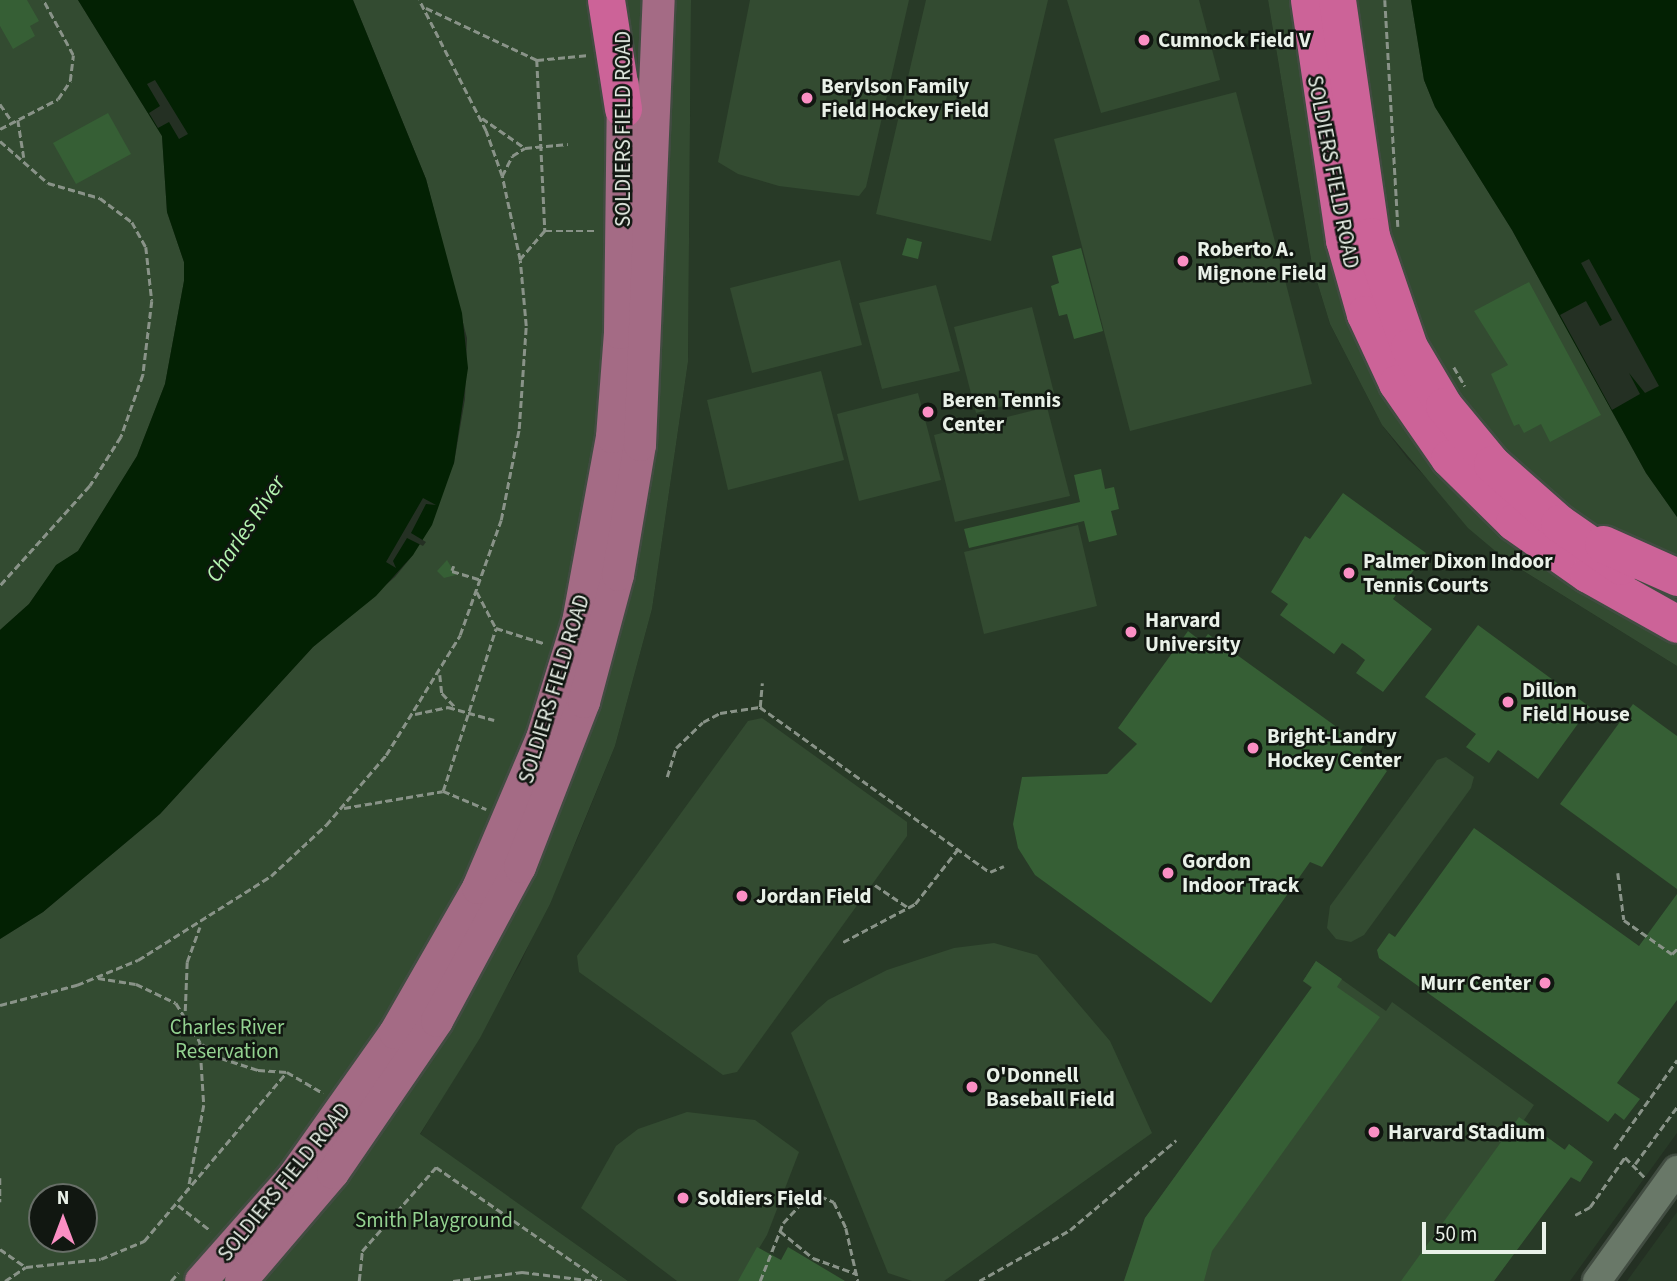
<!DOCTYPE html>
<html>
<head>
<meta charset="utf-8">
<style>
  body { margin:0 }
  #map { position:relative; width:1677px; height:1281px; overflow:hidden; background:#243023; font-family:"Source Sans 3",sans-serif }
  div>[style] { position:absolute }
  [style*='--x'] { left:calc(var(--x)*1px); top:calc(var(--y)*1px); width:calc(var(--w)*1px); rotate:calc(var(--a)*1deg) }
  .built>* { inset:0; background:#283a27 }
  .green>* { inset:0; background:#334b31 }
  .water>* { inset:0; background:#032103 }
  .pier>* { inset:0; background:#243023 }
  .building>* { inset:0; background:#365f35 }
  .path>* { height:2.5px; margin-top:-1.25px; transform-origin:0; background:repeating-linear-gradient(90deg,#899388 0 7px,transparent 0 10.5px) }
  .roads { filter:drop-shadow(2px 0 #414c41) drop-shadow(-2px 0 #414c41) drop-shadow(0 2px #414c41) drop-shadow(0 -2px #414c41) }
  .secondary>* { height:28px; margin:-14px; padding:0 14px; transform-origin:14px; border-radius:14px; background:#697868 }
  .primary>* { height:32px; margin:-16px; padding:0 16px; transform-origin:16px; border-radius:16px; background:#a46b85 }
  .highway>* { height:37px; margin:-18.5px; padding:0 18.5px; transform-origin:18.5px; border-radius:18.5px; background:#cc6398 }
  .dots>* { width:19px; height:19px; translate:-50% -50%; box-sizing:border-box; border:4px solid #111711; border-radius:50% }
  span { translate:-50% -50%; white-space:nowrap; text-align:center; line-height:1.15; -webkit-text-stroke:5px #111711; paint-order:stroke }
  .poi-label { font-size:21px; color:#e9f1e8; font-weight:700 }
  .left { translate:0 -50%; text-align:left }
  .right { translate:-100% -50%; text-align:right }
  .street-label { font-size:21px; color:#e9f1e8 }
  .park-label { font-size:21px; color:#93d290 }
  .water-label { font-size:23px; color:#b5f5b1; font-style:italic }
  .north { position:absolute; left:28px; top:1183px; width:70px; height:70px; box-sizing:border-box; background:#111711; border:2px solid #676e67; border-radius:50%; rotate:0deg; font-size:19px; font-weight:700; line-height:28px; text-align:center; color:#e9f1e8 }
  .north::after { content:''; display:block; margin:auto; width:24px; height:32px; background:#fb8fc4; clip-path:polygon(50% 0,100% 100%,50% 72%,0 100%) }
  .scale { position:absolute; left:1422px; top:1222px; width:124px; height:32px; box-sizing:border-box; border:4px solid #e9f1e8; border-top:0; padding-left:9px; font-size:21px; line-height:24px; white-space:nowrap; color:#e9f1e8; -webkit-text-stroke:5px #111711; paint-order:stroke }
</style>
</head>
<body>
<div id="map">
  <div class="built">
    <i style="clip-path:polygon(691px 0,1268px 0,1312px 265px,1330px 324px,1382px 425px,1408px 459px,1506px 560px,1677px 666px,1677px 1133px,1570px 1281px,628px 1281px,420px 1135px,520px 964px,576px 842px,615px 746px,652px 609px,688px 362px)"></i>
    <i style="clip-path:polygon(1677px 1212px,1677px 1281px,1627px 1281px)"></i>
  </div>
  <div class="green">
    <i style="clip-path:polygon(0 0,78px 0,162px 136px,167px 212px,184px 262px,184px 281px,165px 384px,137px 456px,78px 551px,56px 566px,29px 604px,0 630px)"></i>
    <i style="clip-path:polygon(evenodd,353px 0,691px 0,688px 362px,652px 609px,615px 746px,550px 904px,480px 1038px,420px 1134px,628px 1281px,0 1281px,0 939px,43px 912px,160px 814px,313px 647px,395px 577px,413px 555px,454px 463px,465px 399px,467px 338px,426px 179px,353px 0,42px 1197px,84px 1197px,84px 1239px,42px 1239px,42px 1197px)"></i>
    <i style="clip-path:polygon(750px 0,909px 0,866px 187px,859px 196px,779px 186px,738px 174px,718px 162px)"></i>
    <i style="clip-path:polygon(926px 0,1048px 0,991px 241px,876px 214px)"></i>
    <i style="clip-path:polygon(1067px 0,1199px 0,1220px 80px,1101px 113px)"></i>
    <i style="clip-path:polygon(1268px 0,1411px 0,1424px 80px,1435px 107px,1512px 230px,1646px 473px,1677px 517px,1677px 666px,1506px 560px,1468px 528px,1382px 425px,1330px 324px,1312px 265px)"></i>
    <i style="clip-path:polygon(1236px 92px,1312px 384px,1130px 431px,1054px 139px)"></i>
    <i style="clip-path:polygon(840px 260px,862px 345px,752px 373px,730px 288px)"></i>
    <i style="clip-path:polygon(936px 285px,960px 371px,882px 389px,859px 303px)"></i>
    <i style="clip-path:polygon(1032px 307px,1054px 393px,976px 413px,954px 327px)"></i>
    <i style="clip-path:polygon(821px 371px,844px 460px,728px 490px,707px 400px)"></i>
    <i style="clip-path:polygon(918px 393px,941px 480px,859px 501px,837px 414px)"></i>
    <i style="clip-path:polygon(1047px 407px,1070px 496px,955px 522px,934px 435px)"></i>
    <i style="clip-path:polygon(1078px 525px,1097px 606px,984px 634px,964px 552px)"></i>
    <i style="clip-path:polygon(762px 718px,907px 822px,907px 836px,737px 1072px,723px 1075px,579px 972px,577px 956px,748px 721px)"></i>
    <i style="clip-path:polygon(1446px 757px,1474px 777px,1471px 788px,1364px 935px,1351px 942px,1336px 939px,1327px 928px,1330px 906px,1437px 760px)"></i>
    <i style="clip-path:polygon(994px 943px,1037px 955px,1110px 1041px,1152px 1133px,944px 1281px,912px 1281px,888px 1273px,791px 1033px,828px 1000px,887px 970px,954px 948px)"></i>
    <i style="clip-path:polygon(1316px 961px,1386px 1011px,1392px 1002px,1534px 1105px,1524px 1120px,1564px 1150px,1569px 1144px,1593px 1162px,1580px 1182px,1570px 1177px,1494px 1281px,1124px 1281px,1145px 1218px,1312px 988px,1303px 981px)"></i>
    <i style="clip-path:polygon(687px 1112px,755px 1120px,799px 1152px,767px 1235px,739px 1281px,677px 1281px,581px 1208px,616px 1146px,638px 1129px)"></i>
  </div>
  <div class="water">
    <i style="clip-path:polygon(78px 0,353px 0,426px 179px,462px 313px,468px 368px,454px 463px,432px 525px,413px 555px,376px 596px,313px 647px,160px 814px,43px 912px,0 939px,0 630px,29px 604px,56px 565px,78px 551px,137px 456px,165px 384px,184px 281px,184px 262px,167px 212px,162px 136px)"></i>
    <i style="clip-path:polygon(1411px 0,1677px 0,1677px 517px,1646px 473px,1512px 230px,1435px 107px,1424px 80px)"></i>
  </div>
  <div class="pier">
    <i style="clip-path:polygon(131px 57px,147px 84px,155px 80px,188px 134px,179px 139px,169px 122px,158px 128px,149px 113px,160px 106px)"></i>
    <i style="clip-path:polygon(1589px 259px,1659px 386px,1645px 393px,1629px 373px,1640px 394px,1612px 410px,1560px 315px,1586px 301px,1600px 326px,1612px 320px,1581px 263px)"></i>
    <i style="clip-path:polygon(423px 498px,436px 505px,426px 504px,411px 533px,426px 542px,423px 546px,407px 538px,393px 561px,396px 568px,386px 562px)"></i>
  </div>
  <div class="building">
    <i style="clip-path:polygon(0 0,27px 0,39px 21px,30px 26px,35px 36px,13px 49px,0 26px)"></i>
    <i style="clip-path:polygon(108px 113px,131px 154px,76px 184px,53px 143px)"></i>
    <i style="clip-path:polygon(907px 238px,922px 242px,918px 259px,902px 255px)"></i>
    <i style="clip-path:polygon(1081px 248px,1103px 331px,1074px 339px,1067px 314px,1059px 316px,1051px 286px,1059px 283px,1052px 256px)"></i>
    <i style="clip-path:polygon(1529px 282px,1601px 415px,1550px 442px,1541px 424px,1524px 433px,1519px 424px,1514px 426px,1491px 374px,1508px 365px,1474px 311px)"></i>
    <i style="clip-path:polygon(1101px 469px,1105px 489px,1114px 487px,1119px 509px,1111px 511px,1117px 535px,1089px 542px,1084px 521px,969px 548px,964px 529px,1080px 502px,1074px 475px)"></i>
    <i style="clip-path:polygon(1343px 493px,1426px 553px,1393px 599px,1432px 629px,1383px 692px,1356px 673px,1365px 660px,1355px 652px,1342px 643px,1334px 654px,1280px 615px,1288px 604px,1271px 592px,1305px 536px,1310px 539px)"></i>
    <i style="clip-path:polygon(447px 560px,456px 575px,444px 578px,437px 571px)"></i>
    <i style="clip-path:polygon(1478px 625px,1590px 707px,1538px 779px,1498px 750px,1489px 763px,1466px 747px,1476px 734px,1425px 697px)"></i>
    <i style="clip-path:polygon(1188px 631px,1202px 642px,1208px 634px,1363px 746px,1360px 751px,1387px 771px,1322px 867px,1310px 862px,1211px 1003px,1035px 875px,1018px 848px,1013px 824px,1022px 777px,1107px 774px,1137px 744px,1118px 728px)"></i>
    <i style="clip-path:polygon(1633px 704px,1677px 736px,1677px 889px,1560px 804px)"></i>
    <i style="clip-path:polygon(1474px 828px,1639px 946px,1677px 894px,1677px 1000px,1617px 1083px,1640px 1099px,1624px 1120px,1615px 1113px,1608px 1122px,1379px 958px,1377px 950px,1389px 933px,1395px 937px)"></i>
    <i style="clip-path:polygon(1316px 961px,1342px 979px,1337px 987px,1380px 1017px,1212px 1251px,1204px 1281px,1124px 1281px,1145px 1218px,1312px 987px,1303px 981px)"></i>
    <i style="clip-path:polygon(1519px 1117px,1565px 1150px,1569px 1144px,1593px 1162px,1580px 1182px,1571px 1177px,1494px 1281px,1401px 1281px)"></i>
    <i style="clip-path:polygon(757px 1247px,781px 1260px,788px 1247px,845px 1281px,738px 1281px)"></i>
  </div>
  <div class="path">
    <i style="--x:1385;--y:0;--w:227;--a:86.7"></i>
    <i style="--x:426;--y:8;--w:123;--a:25.1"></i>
    <i style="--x:537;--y:60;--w:171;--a:87.3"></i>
    <i style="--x:545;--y:231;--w:38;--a:131"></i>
    <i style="--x:537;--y:60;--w:52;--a:-5.5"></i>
    <i style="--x:0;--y:104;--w:21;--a:55"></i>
    <i style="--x:482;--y:118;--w:52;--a:34.9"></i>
    <i style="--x:18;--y:120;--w:38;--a:81"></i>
    <i style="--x:0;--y:129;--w:65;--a:-27.3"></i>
    <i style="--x:58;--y:99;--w:22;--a:-56"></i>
    <i style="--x:70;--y:81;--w:26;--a:-83"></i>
    <i style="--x:73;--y:55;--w:63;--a:-118.6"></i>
    <i style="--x:0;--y:141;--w:64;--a:41.2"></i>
    <i style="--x:48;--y:183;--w:54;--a:16.1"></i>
    <i style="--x:100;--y:198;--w:40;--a:37"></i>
    <i style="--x:132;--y:222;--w:29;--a:61"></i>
    <i style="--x:146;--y:247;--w:54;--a:83.7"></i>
    <i style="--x:152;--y:301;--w:75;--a:96.9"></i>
    <i style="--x:143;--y:375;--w:66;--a:109.5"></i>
    <i style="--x:121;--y:437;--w:58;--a:122.3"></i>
    <i style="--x:90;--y:486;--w:135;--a:132"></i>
    <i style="--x:502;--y:176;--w:22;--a:-63"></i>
    <i style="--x:512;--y:156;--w:15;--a:-32"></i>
    <i style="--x:525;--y:148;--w:43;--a:-5.3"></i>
    <i style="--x:545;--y:231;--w:51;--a:0"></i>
    <i style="--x:1454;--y:367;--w:22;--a:60"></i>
    <i style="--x:454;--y:566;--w:5;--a:112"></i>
    <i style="--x:452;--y:571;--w:30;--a:17"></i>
    <i style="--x:477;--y:592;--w:41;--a:62.2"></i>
    <i style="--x:496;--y:628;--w:52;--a:17.7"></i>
    <i style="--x:440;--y:675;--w:18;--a:84"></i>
    <i style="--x:442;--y:693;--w:18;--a:47"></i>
    <i style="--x:760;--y:707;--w:24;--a:-85"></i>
    <i style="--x:415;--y:714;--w:34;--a:-12"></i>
    <i style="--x:448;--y:707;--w:48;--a:15.8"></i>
    <i style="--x:667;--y:777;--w:30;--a:-73"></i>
    <i style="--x:676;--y:748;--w:37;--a:-44"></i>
    <i style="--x:703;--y:722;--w:19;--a:-28"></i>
    <i style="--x:720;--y:713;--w:40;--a:-8.5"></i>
    <i style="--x:760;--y:707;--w:283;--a:35.7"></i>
    <i style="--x:990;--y:872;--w:15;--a:-23"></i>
    <i style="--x:443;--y:791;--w:171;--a:-72"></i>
    <i style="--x:344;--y:808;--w:100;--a:-9.7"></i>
    <i style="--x:443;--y:791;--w:47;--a:22.7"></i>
    <i style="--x:1618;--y:873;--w:47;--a:82.7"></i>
    <i style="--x:1624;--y:920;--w:59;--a:35.3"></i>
    <i style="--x:1672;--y:954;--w:7;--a:-45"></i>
    <i style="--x:875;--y:885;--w:41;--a:34.1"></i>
    <i style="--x:843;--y:942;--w:81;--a:-27.8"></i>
    <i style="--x:915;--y:904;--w:70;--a:-52"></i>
    <i style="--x:98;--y:978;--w:38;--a:9"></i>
    <i style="--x:136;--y:984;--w:44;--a:25.4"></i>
    <i style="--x:176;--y:1003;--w:46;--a:58.4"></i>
    <i style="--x:200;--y:1042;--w:63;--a:86.4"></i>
    <i style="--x:204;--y:1105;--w:87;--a:100.5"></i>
    <i style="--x:0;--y:1005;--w:80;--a:-14.6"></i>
    <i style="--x:77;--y:985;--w:66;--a:-22.3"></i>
    <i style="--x:138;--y:960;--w:157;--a:-32.3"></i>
    <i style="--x:271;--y:876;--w:75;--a:-42.8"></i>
    <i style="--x:326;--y:825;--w:92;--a:-49.4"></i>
    <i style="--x:386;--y:755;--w:141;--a:-58.3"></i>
    <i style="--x:460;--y:635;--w:122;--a:-70.4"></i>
    <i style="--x:501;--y:520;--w:93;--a:-78.8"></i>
    <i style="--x:519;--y:429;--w:103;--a:-86.1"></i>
    <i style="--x:526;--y:326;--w:66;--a:-95.2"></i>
    <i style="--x:520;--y:260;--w:86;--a:-102.1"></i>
    <i style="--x:502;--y:176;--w:48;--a:-109.6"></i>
    <i style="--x:486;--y:131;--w:147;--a:-117.1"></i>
    <i style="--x:185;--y:1011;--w:49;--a:-87.7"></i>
    <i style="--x:187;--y:962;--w:37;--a:-70"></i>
    <i style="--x:202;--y:1044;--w:24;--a:36"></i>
    <i style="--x:221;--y:1058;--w:39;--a:18"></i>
    <i style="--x:258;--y:1070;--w:29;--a:4"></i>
    <i style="--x:287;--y:1072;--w:42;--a:30.3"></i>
    <i style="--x:1614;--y:1149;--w:109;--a:-54.7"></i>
    <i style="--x:1635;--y:1164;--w:71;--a:-53.6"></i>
    <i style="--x:0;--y:1178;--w:24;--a:90"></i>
    <i style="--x:178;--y:1205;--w:42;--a:38.2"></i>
    <i style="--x:1575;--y:1215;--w:17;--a:-28"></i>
    <i style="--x:1590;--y:1207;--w:61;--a:-55"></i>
    <i style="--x:1625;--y:1157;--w:28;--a:46"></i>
    <i style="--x:780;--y:1231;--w:43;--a:39.3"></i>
    <i style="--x:813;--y:1258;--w:47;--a:20"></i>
    <i style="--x:0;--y:1249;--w:32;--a:35"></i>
    <i style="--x:5;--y:1281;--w:25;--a:-34"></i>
    <i style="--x:26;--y:1267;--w:75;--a:-6.1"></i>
    <i style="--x:101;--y:1259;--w:47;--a:-22.7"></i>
    <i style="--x:144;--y:1241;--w:221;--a:-49.8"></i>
    <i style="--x:171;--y:1281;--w:11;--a:-49"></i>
    <i style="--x:359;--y:1281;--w:30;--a:-84"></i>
    <i style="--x:362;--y:1251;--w:112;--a:-48.6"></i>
    <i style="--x:436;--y:1167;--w:201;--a:34.6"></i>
    <i style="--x:453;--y:1281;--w:70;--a:-7.4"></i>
    <i style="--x:522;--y:1272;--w:74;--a:7"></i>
    <i style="--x:760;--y:1281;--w:62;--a:-68.4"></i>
    <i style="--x:783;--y:1223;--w:35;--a:-47"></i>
    <i style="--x:807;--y:1197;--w:13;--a:-4"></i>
    <i style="--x:820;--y:1196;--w:15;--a:23"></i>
    <i style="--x:834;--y:1202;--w:29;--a:65"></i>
    <i style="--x:846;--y:1228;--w:54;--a:77.2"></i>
    <i style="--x:979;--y:1281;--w:104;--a:-29.3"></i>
    <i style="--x:1070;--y:1230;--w:139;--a:-40.3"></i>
  </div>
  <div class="roads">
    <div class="secondary">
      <i style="--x:1597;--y:1281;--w:137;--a:-54.2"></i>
    </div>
    <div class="primary">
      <i style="--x:201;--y:1281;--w:139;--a:-48.5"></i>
      <i style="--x:293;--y:1177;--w:176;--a:-54.7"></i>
      <i style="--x:395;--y:1033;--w:167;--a:-60.2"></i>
      <i style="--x:478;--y:888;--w:163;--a:-66.9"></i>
      <i style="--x:542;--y:738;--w:121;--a:-72.8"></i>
      <i style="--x:578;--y:622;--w:188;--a:-79.6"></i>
      <i style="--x:612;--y:437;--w:104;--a:-85.6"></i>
      <i style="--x:620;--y:333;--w:248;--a:-89.3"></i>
      <i style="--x:241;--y:1281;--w:142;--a:-49.6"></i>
      <i style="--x:333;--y:1173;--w:184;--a:-55.6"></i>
      <i style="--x:437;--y:1021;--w:175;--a:-61.7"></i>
      <i style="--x:520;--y:867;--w:177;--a:-68.8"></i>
      <i style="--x:584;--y:702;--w:131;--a:-75"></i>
      <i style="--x:618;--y:575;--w:132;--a:-80.4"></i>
      <i style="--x:640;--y:445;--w:445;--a:-87.6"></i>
    </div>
    <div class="highway">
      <i style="--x:606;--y:0;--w:110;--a:81.1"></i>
      <i style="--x:1309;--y:0;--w:243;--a:81.7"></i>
      <i style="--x:1344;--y:240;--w:77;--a:74.2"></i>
      <i style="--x:1365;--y:314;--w:76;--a:65.1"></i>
      <i style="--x:1397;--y:383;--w:91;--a:55.3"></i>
      <i style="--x:1449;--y:458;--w:91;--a:44.6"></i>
      <i style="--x:1514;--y:522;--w:90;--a:35.1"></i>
      <i style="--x:1588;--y:574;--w:102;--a:29.3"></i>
      <i style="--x:1337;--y:0;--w:238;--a:81.8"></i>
      <i style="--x:1371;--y:236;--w:117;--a:71.1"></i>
      <i style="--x:1409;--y:347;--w:69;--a:59.3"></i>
      <i style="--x:1444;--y:406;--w:75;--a:50.4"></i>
      <i style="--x:1492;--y:464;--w:89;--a:41.4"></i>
      <i style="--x:1559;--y:523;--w:75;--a:34.7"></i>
      <i style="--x:1603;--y:544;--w:81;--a:24"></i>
    </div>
  </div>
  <div class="dots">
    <i style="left:1144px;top:40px;background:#fb8fc4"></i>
    <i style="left:807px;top:98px;background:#fb8fc4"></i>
    <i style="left:1183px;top:261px;background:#fb8fc4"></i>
    <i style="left:928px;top:412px;background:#fb8fc4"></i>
    <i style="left:1349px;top:573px;background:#fb8fc4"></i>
    <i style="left:1131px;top:632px;background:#fb8fc4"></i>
    <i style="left:1508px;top:702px;background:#fb8fc4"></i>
    <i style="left:1253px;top:748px;background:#fb8fc4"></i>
    <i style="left:1168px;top:873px;background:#fb8fc4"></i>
    <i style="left:742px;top:896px;background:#fb8fc4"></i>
    <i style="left:1545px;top:983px;background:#fb8fc4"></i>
    <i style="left:972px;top:1087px;background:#fb8fc4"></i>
    <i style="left:1374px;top:1132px;background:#fb8fc4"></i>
    <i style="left:683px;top:1198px;background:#fb8fc4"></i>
  </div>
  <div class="poi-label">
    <span class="left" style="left:1158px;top:40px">Cumnock Field V</span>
    <span class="left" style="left:821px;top:98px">Berylson Family<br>Field Hockey Field</span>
    <span class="left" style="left:1197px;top:261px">Roberto A.<br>Mignone Field</span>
    <span class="left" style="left:942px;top:412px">Beren Tennis<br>Center</span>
    <span class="left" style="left:1363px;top:573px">Palmer Dixon Indoor<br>Tennis Courts</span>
    <span class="left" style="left:1145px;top:632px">Harvard<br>University</span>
    <span class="left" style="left:1522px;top:702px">Dillon<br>Field House</span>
    <span class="left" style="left:1267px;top:748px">Bright-Landry<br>Hockey Center</span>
    <span class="left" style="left:1182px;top:873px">Gordon<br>Indoor Track</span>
    <span class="left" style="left:756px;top:896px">Jordan Field</span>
    <span class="right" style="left:1531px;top:983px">Murr Center</span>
    <span class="left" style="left:986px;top:1087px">O'Donnell<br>Baseball Field</span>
    <span class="left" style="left:1388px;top:1132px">Harvard Stadium</span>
    <span class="left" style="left:697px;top:1198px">Soldiers Field</span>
  </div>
  <div class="street-label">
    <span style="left:623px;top:129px;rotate:-90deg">SOLDIERS FIELD ROAD</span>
    <span style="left:1333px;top:172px;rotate:79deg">SOLDIERS FIELD ROAD</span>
    <span style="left:554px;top:689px;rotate:-73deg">SOLDIERS FIELD ROAD</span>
    <span style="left:284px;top:1182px;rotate:-51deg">SOLDIERS FIELD ROAD</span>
  </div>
  <div class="park-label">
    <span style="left:227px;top:1039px">Charles River<br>Reservation</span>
    <span style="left:434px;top:1220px">Smith Playground</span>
  </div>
  <div class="water-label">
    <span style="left:246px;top:529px;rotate:-56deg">Charles River</span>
  </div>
  <div class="north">N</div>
  <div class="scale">50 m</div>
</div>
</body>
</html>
